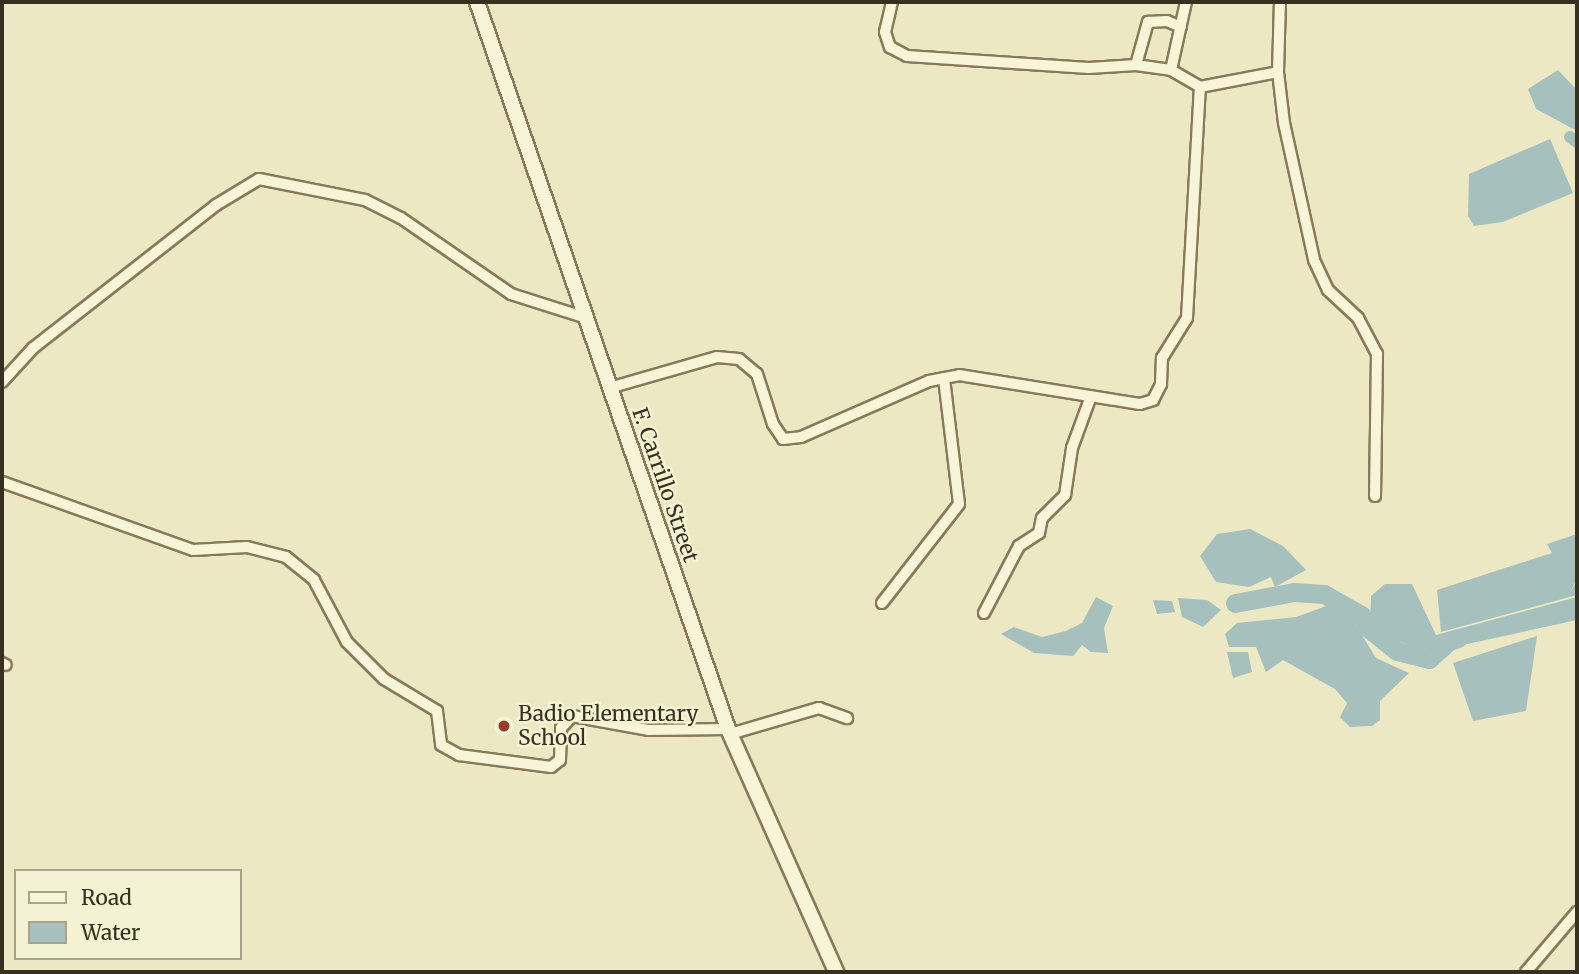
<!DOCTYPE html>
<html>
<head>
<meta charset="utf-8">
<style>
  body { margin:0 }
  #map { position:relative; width:1579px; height:974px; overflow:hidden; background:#ede8c4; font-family:Merriweather,serif }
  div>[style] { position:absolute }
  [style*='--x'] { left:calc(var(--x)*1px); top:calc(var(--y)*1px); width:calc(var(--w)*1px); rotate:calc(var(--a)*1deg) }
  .water>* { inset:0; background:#a6c0bd }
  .canal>* { height:12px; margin:-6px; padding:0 6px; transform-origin:6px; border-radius:6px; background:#a6c0bd }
  .river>* { height:19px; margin:-9.5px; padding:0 9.5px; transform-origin:9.5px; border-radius:9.5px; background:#a6c0bd }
  .roads { filter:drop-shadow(2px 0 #877a5b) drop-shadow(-2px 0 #877a5b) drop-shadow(0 2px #877a5b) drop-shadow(0 -2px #877a5b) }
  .minor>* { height:10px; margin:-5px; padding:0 5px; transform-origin:5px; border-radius:5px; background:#f8f4d7 }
  .tertiary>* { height:14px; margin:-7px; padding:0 7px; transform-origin:7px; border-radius:7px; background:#f8f4d7 }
  .dots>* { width:19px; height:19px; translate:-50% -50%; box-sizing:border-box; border:4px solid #f5f1d3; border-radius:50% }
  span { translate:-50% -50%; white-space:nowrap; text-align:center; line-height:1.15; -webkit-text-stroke:5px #f5f1d3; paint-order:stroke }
  .street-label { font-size:21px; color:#372f1f }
  .poi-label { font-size:21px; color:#372f1f }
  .left { translate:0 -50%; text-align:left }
  .frame { position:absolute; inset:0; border:4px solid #372f1f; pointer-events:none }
  .legend { position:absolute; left:14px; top:869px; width:228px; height:91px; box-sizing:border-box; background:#f5f1d3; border:2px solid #a9a38b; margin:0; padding:9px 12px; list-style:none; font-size:21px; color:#372f1f }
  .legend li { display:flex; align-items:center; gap:14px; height:35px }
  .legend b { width:35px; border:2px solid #a9a38b }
</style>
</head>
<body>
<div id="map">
  <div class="water">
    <i style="clip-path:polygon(1558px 70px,1577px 90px,1577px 131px,1536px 109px,1528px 89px)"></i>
    <i style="clip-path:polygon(1550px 139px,1573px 193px,1503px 222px,1474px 226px,1468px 216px,1469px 174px)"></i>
    <i style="clip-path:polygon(1250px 529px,1283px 546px,1306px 570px,1275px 587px,1271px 577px,1249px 587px,1216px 582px,1200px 556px,1217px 534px)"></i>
    <i style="clip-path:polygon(1577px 534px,1577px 579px,1570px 592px,1577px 581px,1577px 595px,1441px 632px,1437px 590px,1552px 553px,1547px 544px)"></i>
    <i style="clip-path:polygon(1385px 584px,1412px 584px,1436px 635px,1577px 597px,1577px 620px,1440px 650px,1414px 648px,1370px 628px,1371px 596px)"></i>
    <i style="clip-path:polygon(1096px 597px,1113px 606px,1104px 628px,1108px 653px,1091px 652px,1082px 645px,1073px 656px,1034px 653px,1001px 634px,1014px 627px,1042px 637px,1066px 631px,1082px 623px)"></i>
    <i style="clip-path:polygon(1178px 598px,1207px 600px,1221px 610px,1203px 627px,1182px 617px)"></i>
    <i style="clip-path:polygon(1153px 600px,1172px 601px,1175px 612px,1157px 614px)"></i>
    <i style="clip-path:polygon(1329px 605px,1351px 617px,1376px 658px,1409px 673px,1380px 701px,1380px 720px,1372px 726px,1350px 727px,1340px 717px,1347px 703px,1335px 689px,1283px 660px,1266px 672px,1256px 647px,1229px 647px,1225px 634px,1237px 623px,1296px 617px)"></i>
    <i style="clip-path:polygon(1537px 636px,1526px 711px,1473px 721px,1453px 663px)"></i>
    <i style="clip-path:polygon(1227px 652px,1248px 652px,1252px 672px,1233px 678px)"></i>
  </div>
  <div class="canal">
    <i style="--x:1570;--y:137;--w:9;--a:36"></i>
  </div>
  <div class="river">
    <i style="--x:1235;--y:603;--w:60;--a:-10.6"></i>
    <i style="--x:1294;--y:592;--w:30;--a:4"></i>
    <i style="--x:1324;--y:594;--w:43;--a:29.6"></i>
    <i style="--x:1361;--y:615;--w:13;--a:63"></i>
    <i style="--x:1367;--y:627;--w:38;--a:39"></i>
    <i style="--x:1397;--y:651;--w:33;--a:14"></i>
    <i style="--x:1429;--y:659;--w:27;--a:-42"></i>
    <i style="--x:1449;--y:641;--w:9;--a:-18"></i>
  </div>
  <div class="roads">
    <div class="minor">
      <i style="--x:892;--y:2;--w:31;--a:103"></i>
      <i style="--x:885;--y:32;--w:16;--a:72"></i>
      <i style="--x:890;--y:47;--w:19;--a:28"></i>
      <i style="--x:907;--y:56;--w:182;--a:3.8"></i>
      <i style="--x:1089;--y:68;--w:47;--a:-3.7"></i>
      <i style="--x:1136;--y:65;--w:35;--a:8"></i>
      <i style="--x:1171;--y:70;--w:34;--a:30"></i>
      <i style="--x:1200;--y:87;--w:79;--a:-10.9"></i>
      <i style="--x:1278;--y:72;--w:70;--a:-88.4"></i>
      <i style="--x:1136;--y:65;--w:45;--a:-74.4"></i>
      <i style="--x:1148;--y:22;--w:19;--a:-3"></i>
      <i style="--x:1167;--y:21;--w:15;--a:23"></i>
      <i style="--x:1171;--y:70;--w:70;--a:-77.6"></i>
      <i style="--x:1278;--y:72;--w:51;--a:83.3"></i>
      <i style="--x:1284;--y:123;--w:140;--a:77.6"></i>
      <i style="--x:1314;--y:260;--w:33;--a:65"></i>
      <i style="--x:1328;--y:290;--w:41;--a:43"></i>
      <i style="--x:1358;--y:318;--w:41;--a:62.2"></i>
      <i style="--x:1377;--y:354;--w:142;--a:90.8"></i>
      <i style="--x:2;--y:382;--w:46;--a:-47.6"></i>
      <i style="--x:33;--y:348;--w:232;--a:-38"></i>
      <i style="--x:216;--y:205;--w:50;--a:-31.2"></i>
      <i style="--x:259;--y:179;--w:108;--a:11.2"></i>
      <i style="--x:365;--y:200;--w:40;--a:26.6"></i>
      <i style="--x:401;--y:218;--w:134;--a:34.6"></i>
      <i style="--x:511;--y:294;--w:76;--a:17.7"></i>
      <i style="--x:609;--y:388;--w:112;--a:-16"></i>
      <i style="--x:717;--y:357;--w:22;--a:5"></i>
      <i style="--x:739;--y:359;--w:23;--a:40"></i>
      <i style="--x:757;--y:374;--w:52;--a:72.3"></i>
      <i style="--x:773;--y:424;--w:18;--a:56"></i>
      <i style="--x:783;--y:439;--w:18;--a:-6"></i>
      <i style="--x:801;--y:437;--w:140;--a:-23.6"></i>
      <i style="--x:929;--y:381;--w:31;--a:-11"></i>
      <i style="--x:959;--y:375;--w:183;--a:9.1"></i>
      <i style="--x:1140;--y:404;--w:14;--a:-17"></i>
      <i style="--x:1153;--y:400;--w:18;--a:-63"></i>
      <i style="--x:1161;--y:384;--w:26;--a:-88"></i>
      <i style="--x:1162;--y:358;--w:47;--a:-58"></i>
      <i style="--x:1187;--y:318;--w:231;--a:-86.8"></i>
      <i style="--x:2;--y:482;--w:203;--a:19.6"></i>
      <i style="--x:193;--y:550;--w:54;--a:-3.2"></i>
      <i style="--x:247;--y:547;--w:40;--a:14.4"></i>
      <i style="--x:286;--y:557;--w:36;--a:39"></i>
      <i style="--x:314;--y:580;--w:70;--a:62"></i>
      <i style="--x:347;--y:642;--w:52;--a:45"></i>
      <i style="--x:384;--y:679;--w:62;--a:31.1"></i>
      <i style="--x:437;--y:711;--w:34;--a:83"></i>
      <i style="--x:441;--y:745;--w:21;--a:29"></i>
      <i style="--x:459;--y:755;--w:93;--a:7.4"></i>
      <i style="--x:551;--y:767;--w:11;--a:-38"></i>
      <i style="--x:560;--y:760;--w:32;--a:-88"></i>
      <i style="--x:561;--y:728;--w:16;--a:-47"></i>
      <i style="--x:572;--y:716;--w:77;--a:10.4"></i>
      <i style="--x:648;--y:730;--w:80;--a:-0.7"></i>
      <i style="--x:882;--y:603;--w:125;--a:-52.1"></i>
      <i style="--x:959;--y:504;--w:127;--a:-96.8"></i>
      <i style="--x:984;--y:613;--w:76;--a:-62.4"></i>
      <i style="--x:1019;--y:546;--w:24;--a:-33"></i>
      <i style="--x:1039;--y:533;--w:15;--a:-79"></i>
      <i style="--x:1042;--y:518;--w:33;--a:-45"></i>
      <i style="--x:1065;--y:495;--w:48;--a:-81.5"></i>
      <i style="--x:1072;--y:448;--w:55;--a:-69.9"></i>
      <i style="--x:2;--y:663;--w:4;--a:27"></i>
      <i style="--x:730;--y:734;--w:93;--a:-16.3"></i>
      <i style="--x:819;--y:708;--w:30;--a:20"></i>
      <i style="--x:1526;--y:972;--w:79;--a:-49.6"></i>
    </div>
    <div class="tertiary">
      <i style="--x:477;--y:2;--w:769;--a:70.95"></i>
      <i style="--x:728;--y:729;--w:266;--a:66"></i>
    </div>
  </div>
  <div class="dots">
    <i style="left:504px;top:726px;background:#953e2c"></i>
  </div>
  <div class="street-label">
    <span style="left:665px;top:485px;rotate:71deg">F. Carrillo Street</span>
  </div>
  <div class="poi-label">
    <span class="left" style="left:518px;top:726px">Badio Elementary<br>School</span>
  </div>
  <div class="frame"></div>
  <ul class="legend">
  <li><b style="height:9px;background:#f8f4d7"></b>Road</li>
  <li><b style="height:19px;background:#a6c0bd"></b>Water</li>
  </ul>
</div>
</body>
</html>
